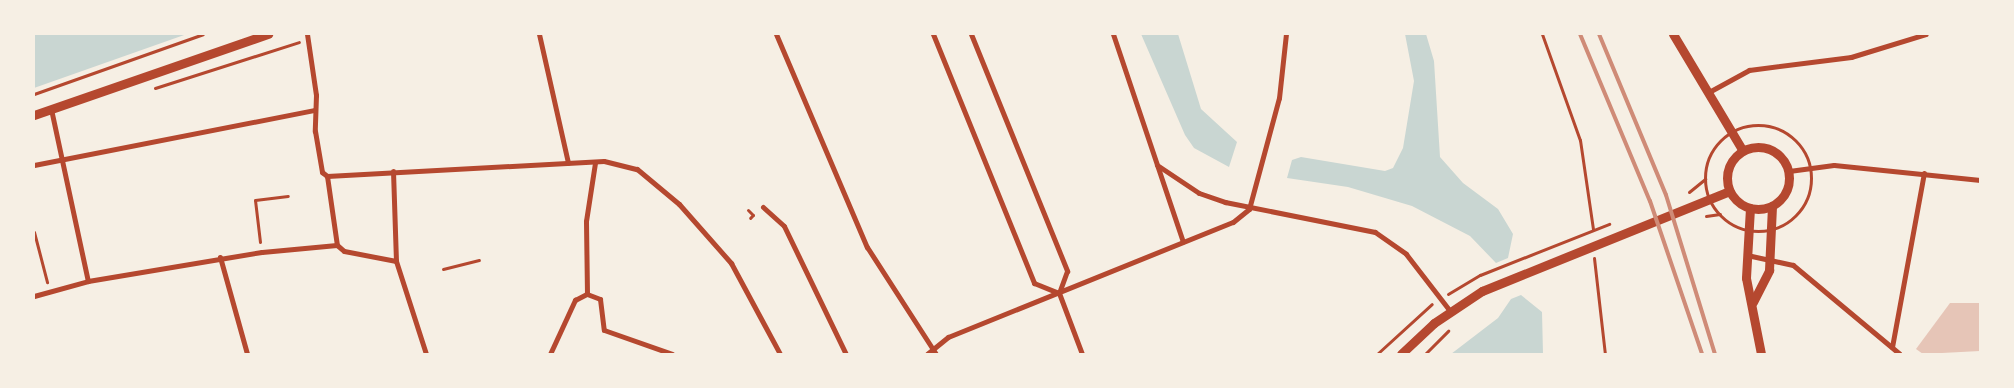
<!DOCTYPE html>
<html>
<head>
<meta charset="utf-8">
<style>
  body { margin:0 }
  #map { position:relative; width:2014px; height:388px; overflow:hidden; background:#f6efe4; font-family:Cabin,sans-serif }
  div>[style] { position:absolute }
  [style*='--x'] { left:calc(var(--x)*1px); top:calc(var(--y)*1px); width:calc(var(--w)*1px); rotate:calc(var(--a)*1deg) }
  .water>* { inset:0; background:#c9d6d2 }
  .building>* { inset:0; background:#e6c5b7 }
  .path>* { height:3px; margin:-1.5px; padding:0 1.5px; transform-origin:1.5px; border-radius:1.5px; background:#b5482f }
  .path>.ring { margin:-1.5px; padding:0; box-sizing:content-box; background:none; border:3px solid #b5482f; border-radius:50% }
  .minor>* { height:5px; margin:-2.5px; padding:0 2.5px; transform-origin:2.5px; border-radius:2.5px; background:#b5482f }
  .tertiary>* { height:9px; margin:-4.5px; padding:0 4.5px; transform-origin:4.5px; border-radius:4.5px; background:#b5482f }
  .tertiary>.ring { margin:-4.5px; padding:0; box-sizing:content-box; background:none; border:9px solid #b5482f; border-radius:50% }
  .rail>* { height:4px; margin:-2px; padding:0 2px; transform-origin:2px; border-radius:2px; background:#cf8b77 }
  span { translate:-50% -50%; white-space:nowrap; text-align:center; line-height:1.15; -webkit-text-stroke:4px #f6efe4; paint-order:stroke }
  .frame { position:absolute; inset:0; border:35px solid #f6efe4; pointer-events:none }
</style>
</head>
<body>
<div id="map">
  <div class="water">
    <i style="clip-path:polygon(34px 34px,187px 34px,34px 88px)"></i>
    <i style="clip-path:polygon(1141px 34px,1178px 34px,1201px 109px,1237px 142px,1229px 167px,1194px 148px,1185px 135px)"></i>
    <i style="clip-path:polygon(1405px 34px,1426px 34px,1434px 61px,1440px 157px,1463px 183px,1498px 209px,1513px 234px,1508px 258px,1496px 263px,1470px 236px,1412px 206px,1348px 187px,1287px 178px,1292px 160px,1301px 157px,1385px 171px,1393px 168px,1403px 148px,1414px 81px)"></i>
    <i style="clip-path:polygon(1521px 295px,1542px 312px,1543px 354px,1451px 354px,1498px 318px,1511px 299px)"></i>
  </div>
  <div class="building">
    <i style="clip-path:polygon(1950px 303px,1980px 303px,1980px 351px,1923px 354px,1916px 349px)"></i>
  </div>
  <div class="path">
    <i style="--x:1542;--y:34;--w:113;--a:70.3"></i>
    <i style="--x:1580;--y:140;--w:90;--a:81.7"></i>
    <i style="--x:155;--y:88;--w:151;--a:-17.7"></i>
    <i style="--x:34;--y:94;--w:179;--a:-19.5"></i>
    <i class="ring" style="left:1705px;top:125px;width:103px;height:103px"></i>
    <i style="--x:1689;--y:192;--w:21;--a:-39"></i>
    <i style="--x:748;--y:210;--w:7;--a:45"></i>
    <i style="--x:753;--y:215;--w:4;--a:135"></i>
    <i style="--x:1706;--y:216;--w:14;--a:-8"></i>
    <i style="--x:34;--y:232;--w:52;--a:75.4"></i>
    <i style="--x:260;--y:242;--w:42;--a:-96.8"></i>
    <i style="--x:255;--y:200;--w:33;--a:-7"></i>
    <i style="--x:1594;--y:258;--w:97;--a:83.5"></i>
    <i style="--x:443;--y:269;--w:37;--a:-14"></i>
    <i style="--x:1448;--y:294;--w:37;--a:-31"></i>
    <i style="--x:1480;--y:275;--w:139;--a:-21.6"></i>
    <i style="--x:1377;--y:354;--w:74;--a:-42.3"></i>
    <i style="--x:1425;--y:354;--w:33;--a:-45"></i>
  </div>
  <div class="minor">
    <i style="--x:307;--y:34;--w:62;--a:81.6"></i>
    <i style="--x:316;--y:95;--w:36;--a:92"></i>
    <i style="--x:315;--y:131;--w:42;--a:80.3"></i>
    <i style="--x:322;--y:172;--w:6;--a:39"></i>
    <i style="--x:327;--y:176;--w:70;--a:81.8"></i>
    <i style="--x:539;--y:34;--w:132;--a:77.3"></i>
    <i style="--x:776;--y:34;--w:232;--a:66.9"></i>
    <i style="--x:867;--y:247;--w:127;--a:57.2"></i>
    <i style="--x:933;--y:34;--w:269;--a:67.9"></i>
    <i style="--x:1034;--y:283;--w:27;--a:22"></i>
    <i style="--x:971;--y:34;--w:256;--a:67.9"></i>
    <i style="--x:1067;--y:271;--w:23;--a:110"></i>
    <i style="--x:1059;--y:293;--w:65;--a:69.3"></i>
    <i style="--x:1113;--y:34;--w:219;--a:71.4"></i>
    <i style="--x:1707;--y:93;--w:48;--a:-28.7"></i>
    <i style="--x:1749;--y:70;--w:103;--a:-7.3"></i>
    <i style="--x:1851;--y:57;--w:78;--a:-17"></i>
    <i style="--x:51;--y:109;--w:176;--a:77.9"></i>
    <i style="--x:34;--y:165;--w:285;--a:-11.1"></i>
    <i style="--x:1157;--y:165;--w:50;--a:33.7"></i>
    <i style="--x:1199;--y:193;--w:28;--a:19"></i>
    <i style="--x:1225;--y:202;--w:153;--a:11.3"></i>
    <i style="--x:1375;--y:232;--w:38;--a:35"></i>
    <i style="--x:1406;--y:254;--w:72;--a:52.3"></i>
    <i style="--x:393;--y:171;--w:90;--a:88.1"></i>
    <i style="--x:396;--y:261;--w:98;--a:72.1"></i>
    <i style="--x:1789;--y:171;--w:45;--a:-7.6"></i>
    <i style="--x:1834;--y:165;--w:147;--a:5.9"></i>
    <i style="--x:327;--y:176;--w:277;--a:-3.1"></i>
    <i style="--x:604;--y:161;--w:34;--a:14"></i>
    <i style="--x:637;--y:169;--w:55;--a:39.8"></i>
    <i style="--x:679;--y:204;--w:79;--a:48.6"></i>
    <i style="--x:731;--y:263;--w:103;--a:61.7"></i>
    <i style="--x:763;--y:207;--w:28;--a:42"></i>
    <i style="--x:784;--y:226;--w:142;--a:64.2"></i>
    <i style="--x:1249;--y:209;--w:115;--a:-74.9"></i>
    <i style="--x:1279;--y:98;--w:64;--a:-83.8"></i>
    <i style="--x:1747;--y:255;--w:47;--a:12.3"></i>
    <i style="--x:1793;--y:265;--w:139;--a:39.8"></i>
    <i style="--x:220;--y:257;--w:101;--a:74.4"></i>
    <i style="--x:587;--y:294;--w:73;--a:-90.8"></i>
    <i style="--x:586;--y:221;--w:59;--a:-81.2"></i>
    <i style="--x:587;--y:294;--w:14;--a:21"></i>
    <i style="--x:600;--y:299;--w:31;--a:83"></i>
    <i style="--x:604;--y:330;--w:72;--a:19.4"></i>
    <i style="--x:34;--y:296;--w:56;--a:-15.5"></i>
    <i style="--x:88;--y:281;--w:176;--a:-9.5"></i>
    <i style="--x:262;--y:252;--w:75;--a:-5.3"></i>
    <i style="--x:337;--y:245;--w:9;--a:41"></i>
    <i style="--x:344;--y:251;--w:53;--a:10.9"></i>
    <i style="--x:1892;--y:347;--w:177;--a:-79.6"></i>
    <i style="--x:550;--y:354;--w:60;--a:-65.2"></i>
    <i style="--x:575;--y:300;--w:13;--a:-27"></i>
    <i style="--x:927;--y:354;--w:27;--a:-39"></i>
    <i style="--x:948;--y:337;--w:307;--a:-22"></i>
    <i style="--x:1233;--y:222;--w:21;--a:-39"></i>
  </div>
  <div class="tertiary">
    <i style="--x:1673;--y:34;--w:136;--a:59.1"></i>
    <i style="--x:34;--y:115;--w:248;--a:-19.1"></i>
    <i class="ring" style="left:1727px;top:147px;width:53px;height:53px"></i>
    <i style="--x:1750;--y:208;--w:70;--a:93.3"></i>
    <i style="--x:1746;--y:278;--w:77;--a:78.8"></i>
    <i style="--x:1753;--y:302;--w:36;--a:-63"></i>
    <i style="--x:1769;--y:270;--w:64;--a:-87.3"></i>
    <i style="--x:1401;--y:354;--w:45;--a:-43.2"></i>
    <i style="--x:1434;--y:323;--w:58;--a:-33.7"></i>
    <i style="--x:1482;--y:291;--w:267;--a:-22"></i>
  </div>
  <div class="rail">
    <i style="--x:1580;--y:34;--w:181;--a:67.3"></i>
    <i style="--x:1650;--y:201;--w:162;--a:71.2"></i>
    <i style="--x:1599;--y:34;--w:174;--a:67.4"></i>
    <i style="--x:1666;--y:195;--w:166;--a:72.9"></i>
  </div>
  <div class="frame"></div>
</div>
</body>
</html>
